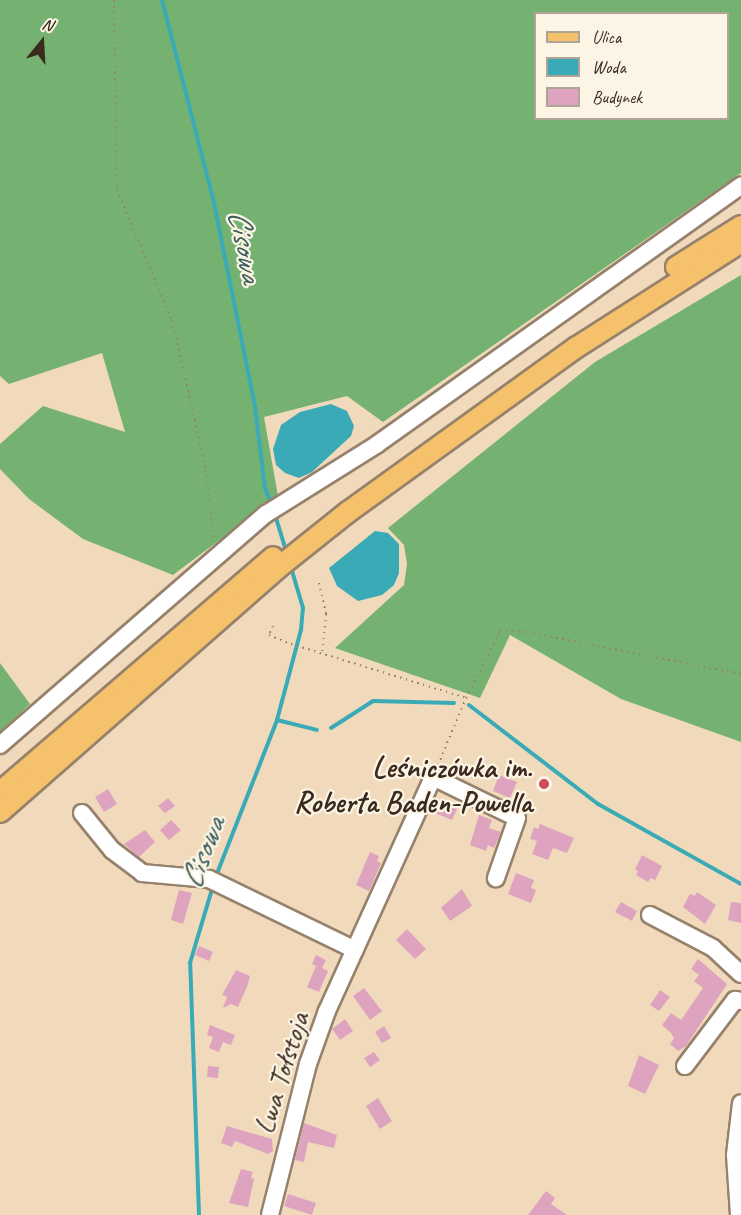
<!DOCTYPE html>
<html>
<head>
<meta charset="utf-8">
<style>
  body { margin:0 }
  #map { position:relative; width:741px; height:1215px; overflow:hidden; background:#f1dabb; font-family:Caveat,sans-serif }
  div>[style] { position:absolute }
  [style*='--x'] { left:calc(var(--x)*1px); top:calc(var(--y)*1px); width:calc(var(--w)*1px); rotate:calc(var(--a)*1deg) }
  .forest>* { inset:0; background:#75b272 }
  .water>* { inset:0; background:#3aabb6 }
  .stream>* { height:4px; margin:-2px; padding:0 2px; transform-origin:2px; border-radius:2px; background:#3aabb6 }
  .building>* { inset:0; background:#dea4bf }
  .path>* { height:2px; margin-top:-1px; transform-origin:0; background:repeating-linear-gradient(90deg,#96826c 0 1.5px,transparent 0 6px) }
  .roads { filter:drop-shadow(2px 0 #96826c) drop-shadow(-2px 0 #96826c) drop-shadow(0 2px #96826c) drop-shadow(0 -2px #96826c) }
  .minor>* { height:16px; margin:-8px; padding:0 8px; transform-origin:8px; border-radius:8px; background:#fff }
  .major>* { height:20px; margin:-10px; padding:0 10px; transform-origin:10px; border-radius:10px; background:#f6c16b }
  .dots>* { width:16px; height:16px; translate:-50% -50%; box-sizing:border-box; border:3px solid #fcf5e5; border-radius:50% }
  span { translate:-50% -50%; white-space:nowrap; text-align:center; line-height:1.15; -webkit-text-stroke:4.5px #fcf5e5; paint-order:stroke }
  .poi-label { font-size:30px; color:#3b2a1e; font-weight:700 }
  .right { translate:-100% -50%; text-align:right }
  .street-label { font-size:30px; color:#3b2a1e }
  .water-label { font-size:32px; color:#3b5e5b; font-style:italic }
  .legend { position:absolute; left:534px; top:12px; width:195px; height:108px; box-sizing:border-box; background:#fcf5e5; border:2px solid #afa495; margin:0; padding:8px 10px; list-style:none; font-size:18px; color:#3b2a1e }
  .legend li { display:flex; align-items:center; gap:12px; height:30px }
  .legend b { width:30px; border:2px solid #afa495 }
  .north { position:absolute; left:12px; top:12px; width:60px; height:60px; -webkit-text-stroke:4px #fcf5e5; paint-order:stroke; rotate:18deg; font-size:16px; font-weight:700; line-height:24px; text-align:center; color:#3b2a1e }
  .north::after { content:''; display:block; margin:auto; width:21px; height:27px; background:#3b2a1e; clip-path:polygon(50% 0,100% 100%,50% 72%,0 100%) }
</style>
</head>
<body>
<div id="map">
  <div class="forest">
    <i style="clip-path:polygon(evenodd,0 0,741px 0,741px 173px,383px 422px,347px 396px,264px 417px,278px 496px,173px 575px,83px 539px,29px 499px,0 469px,0 444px,43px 406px,125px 432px,102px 353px,9px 384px,0 376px,0 0,536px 14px,728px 14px,728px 118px,536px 118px,536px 14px)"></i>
    <i style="clip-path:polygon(741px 275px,741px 742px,621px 699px,510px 635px,480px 698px,335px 648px,404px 585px,407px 564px,404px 545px,388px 528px,595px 362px)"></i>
    <i style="clip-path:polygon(0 663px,30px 704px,0 732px)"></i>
  </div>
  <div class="water">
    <i style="clip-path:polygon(331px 404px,347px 411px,354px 426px,351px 436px,312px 472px,299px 478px,285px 473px,276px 465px,273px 449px,281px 425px,300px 412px)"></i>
    <i style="clip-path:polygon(375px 531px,388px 533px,399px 544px,399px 573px,394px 585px,382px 595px,358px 601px,337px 586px,329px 568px)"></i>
  </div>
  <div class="stream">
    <i style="--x:162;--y:0;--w:210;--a:75.6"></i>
    <i style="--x:214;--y:203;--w:208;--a:78.6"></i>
    <i style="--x:255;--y:407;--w:82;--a:83"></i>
    <i style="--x:265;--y:488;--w:17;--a:69"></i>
    <i style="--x:276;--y:518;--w:38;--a:73"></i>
    <i style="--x:469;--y:705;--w:163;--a:37.5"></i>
    <i style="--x:598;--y:804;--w:164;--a:29.2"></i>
    <i style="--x:277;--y:720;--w:41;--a:14"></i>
    <i style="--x:331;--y:728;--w:50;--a:-32.7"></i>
    <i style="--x:373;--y:701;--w:81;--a:1.4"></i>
    <i style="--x:216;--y:876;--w:168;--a:-68.6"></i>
    <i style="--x:277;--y:720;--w:93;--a:-75.1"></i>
    <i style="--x:301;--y:630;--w:22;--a:-85"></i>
    <i style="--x:303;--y:608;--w:46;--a:-106.5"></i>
    <i style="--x:199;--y:1215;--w:252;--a:-92"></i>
    <i style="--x:190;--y:963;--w:80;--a:-73.4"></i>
  </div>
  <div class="building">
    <i style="clip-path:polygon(499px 775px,517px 782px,510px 798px,493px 791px)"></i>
    <i style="clip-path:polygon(108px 789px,117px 804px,104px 812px,95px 797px)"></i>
    <i style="clip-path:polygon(168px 798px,175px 806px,165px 813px,158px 806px)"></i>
    <i style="clip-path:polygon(440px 800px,458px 807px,452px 820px,435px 813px)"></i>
    <i style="clip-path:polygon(479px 815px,492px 820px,489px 828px,501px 832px,494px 848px,488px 845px,486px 851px,470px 845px)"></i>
    <i style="clip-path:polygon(171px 820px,181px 830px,169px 840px,160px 830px)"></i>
    <i style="clip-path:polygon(540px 824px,574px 838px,567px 853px,553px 848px,548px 860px,532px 854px,537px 841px,530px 839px,534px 827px,538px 829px)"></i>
    <i style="clip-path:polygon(145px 830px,155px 842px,139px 857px,124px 844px)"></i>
    <i style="clip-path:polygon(370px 852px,379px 856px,377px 861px,381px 863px,369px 891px,356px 885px)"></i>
    <i style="clip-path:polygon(642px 855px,662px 866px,655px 880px,651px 878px,648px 882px,636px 875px,638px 871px,635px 869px)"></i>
    <i style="clip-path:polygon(516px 873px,534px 880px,531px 888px,536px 890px,531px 903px,508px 894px)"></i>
    <i style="clip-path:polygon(462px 889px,472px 906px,450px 921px,441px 908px)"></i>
    <i style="clip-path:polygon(179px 890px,192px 893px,183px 924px,171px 920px)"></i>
    <i style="clip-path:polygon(697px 892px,716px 905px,705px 924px,683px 907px,690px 894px,695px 896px)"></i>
    <i style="clip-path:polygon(621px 902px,637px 911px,632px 921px,615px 912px)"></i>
    <i style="clip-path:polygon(731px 902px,741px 903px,741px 923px,728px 920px)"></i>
    <i style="clip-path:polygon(407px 929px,426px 949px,415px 959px,396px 940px)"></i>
    <i style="clip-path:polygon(199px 946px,213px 952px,209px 961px,195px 955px)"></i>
    <i style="clip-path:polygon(316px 955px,326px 960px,322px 968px,328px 971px,319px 992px,307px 987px,316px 966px,312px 964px)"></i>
    <i style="clip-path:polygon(698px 959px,727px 984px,686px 1046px,678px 1051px,670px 1044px,674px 1038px,671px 1033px,662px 1025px,671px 1013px,681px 1020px,703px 988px,694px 981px,699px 975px,691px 969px)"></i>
    <i style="clip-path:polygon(236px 970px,250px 976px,247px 987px,238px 1007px,231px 1004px,223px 1008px,227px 997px,222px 995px)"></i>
    <i style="clip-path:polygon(364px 988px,382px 1011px,370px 1020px,353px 996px)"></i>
    <i style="clip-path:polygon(660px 990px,670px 997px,659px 1011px,650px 1005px)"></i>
    <i style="clip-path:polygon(345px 1019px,353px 1031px,340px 1040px,332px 1029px)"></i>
    <i style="clip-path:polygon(210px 1025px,235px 1035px,231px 1045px,223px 1042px,219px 1052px,209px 1048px,213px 1037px,207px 1035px)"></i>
    <i style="clip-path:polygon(384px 1026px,391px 1038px,382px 1043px,375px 1032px)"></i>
    <i style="clip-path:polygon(374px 1052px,380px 1060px,370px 1067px,364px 1058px)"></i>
    <i style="clip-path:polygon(639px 1055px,659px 1065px,645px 1094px,628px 1086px)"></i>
    <i style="clip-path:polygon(208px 1066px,219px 1067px,218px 1078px,207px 1077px)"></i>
    <i style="clip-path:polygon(378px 1098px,392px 1121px,380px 1129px,366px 1106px)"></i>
    <i style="clip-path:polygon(304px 1123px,337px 1135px,334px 1148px,308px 1142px,304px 1162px,295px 1160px)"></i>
    <i style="clip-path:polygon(227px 1126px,272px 1139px,273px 1151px,268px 1154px,235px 1141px,232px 1147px,221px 1143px)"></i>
    <i style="clip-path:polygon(241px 1169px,253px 1172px,251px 1178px,254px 1179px,248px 1207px,229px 1203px)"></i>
    <i style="clip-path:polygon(546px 1191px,555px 1198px,551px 1204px,567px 1215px,528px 1215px)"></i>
    <i style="clip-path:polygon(288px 1194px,316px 1203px,312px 1215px,284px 1206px)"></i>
  </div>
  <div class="path">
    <i style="--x:114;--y:0;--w:190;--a:89.1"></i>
    <i style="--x:117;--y:190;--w:141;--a:67.1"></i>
    <i style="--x:172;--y:320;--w:154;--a:77.2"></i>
    <i style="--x:206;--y:470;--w:72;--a:83.7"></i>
    <i style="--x:319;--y:583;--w:32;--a:77"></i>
    <i style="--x:326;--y:614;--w:41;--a:95.6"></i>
    <i style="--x:273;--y:626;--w:10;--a:114"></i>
    <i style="--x:269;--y:635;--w:24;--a:22"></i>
    <i style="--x:291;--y:644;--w:183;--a:17.1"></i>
    <i style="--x:438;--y:765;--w:73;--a:-67.3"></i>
    <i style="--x:466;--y:698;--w:75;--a:-63.1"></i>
    <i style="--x:500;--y:631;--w:27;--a:2"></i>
    <i style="--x:527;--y:632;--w:218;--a:11.1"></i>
  </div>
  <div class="roads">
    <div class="minor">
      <i style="--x:0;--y:745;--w:352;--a:-41"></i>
      <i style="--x:266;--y:514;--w:130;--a:-32.1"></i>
      <i style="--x:376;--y:445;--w:448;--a:-35.4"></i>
      <i style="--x:82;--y:813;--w:48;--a:51"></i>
      <i style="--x:112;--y:850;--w:38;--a:37"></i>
      <i style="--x:142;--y:873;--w:67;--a:5.1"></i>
      <i style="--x:209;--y:879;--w:162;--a:25.9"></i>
      <i style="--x:650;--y:915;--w:71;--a:27.6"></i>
      <i style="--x:713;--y:948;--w:38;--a:43"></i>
      <i style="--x:685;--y:1066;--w:83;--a:-52.9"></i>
      <i style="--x:735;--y:1000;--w:6;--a:9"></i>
      <i style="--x:270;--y:1215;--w:156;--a:-75.9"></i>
      <i style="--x:308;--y:1064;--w:56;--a:-70.3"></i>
      <i style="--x:327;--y:1011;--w:257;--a:-65.6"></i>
      <i style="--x:433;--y:777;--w:93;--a:26"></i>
      <i style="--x:517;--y:818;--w:64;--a:109.3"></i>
      <i style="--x:739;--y:1215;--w:60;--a:-93.8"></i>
      <i style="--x:735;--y:1155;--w:52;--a:-83.4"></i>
    </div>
    <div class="major">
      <i style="--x:676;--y:267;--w:77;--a:-32.2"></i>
      <i style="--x:0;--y:792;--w:360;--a:-40.7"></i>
      <i style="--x:0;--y:812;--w:371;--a:-41.3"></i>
      <i style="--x:279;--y:567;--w:88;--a:-38.6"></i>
      <i style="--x:348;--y:512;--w:282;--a:-35.8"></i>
      <i style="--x:577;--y:347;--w:195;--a:-32.6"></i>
    </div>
  </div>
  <div class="dots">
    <i style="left:544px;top:784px;background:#d1495b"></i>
  </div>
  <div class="poi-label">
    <span class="right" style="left:532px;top:784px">Leśniczówka im.<br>Roberta Baden-Powella</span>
  </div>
  <div class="street-label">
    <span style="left:281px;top:1073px;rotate:-73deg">Lwa Tołstoja</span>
  </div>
  <div class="water-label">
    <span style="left:245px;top:246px;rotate:79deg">Cisowa</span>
    <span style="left:203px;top:853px;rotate:-69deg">Cisowa</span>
  </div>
  <ul class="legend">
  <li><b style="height:8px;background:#f6c16b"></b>Ulica</li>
  <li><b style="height:16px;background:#3aabb6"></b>Woda</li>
  <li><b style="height:16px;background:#dea4bf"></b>Budynek</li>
  </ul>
  <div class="north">N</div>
</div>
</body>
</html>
